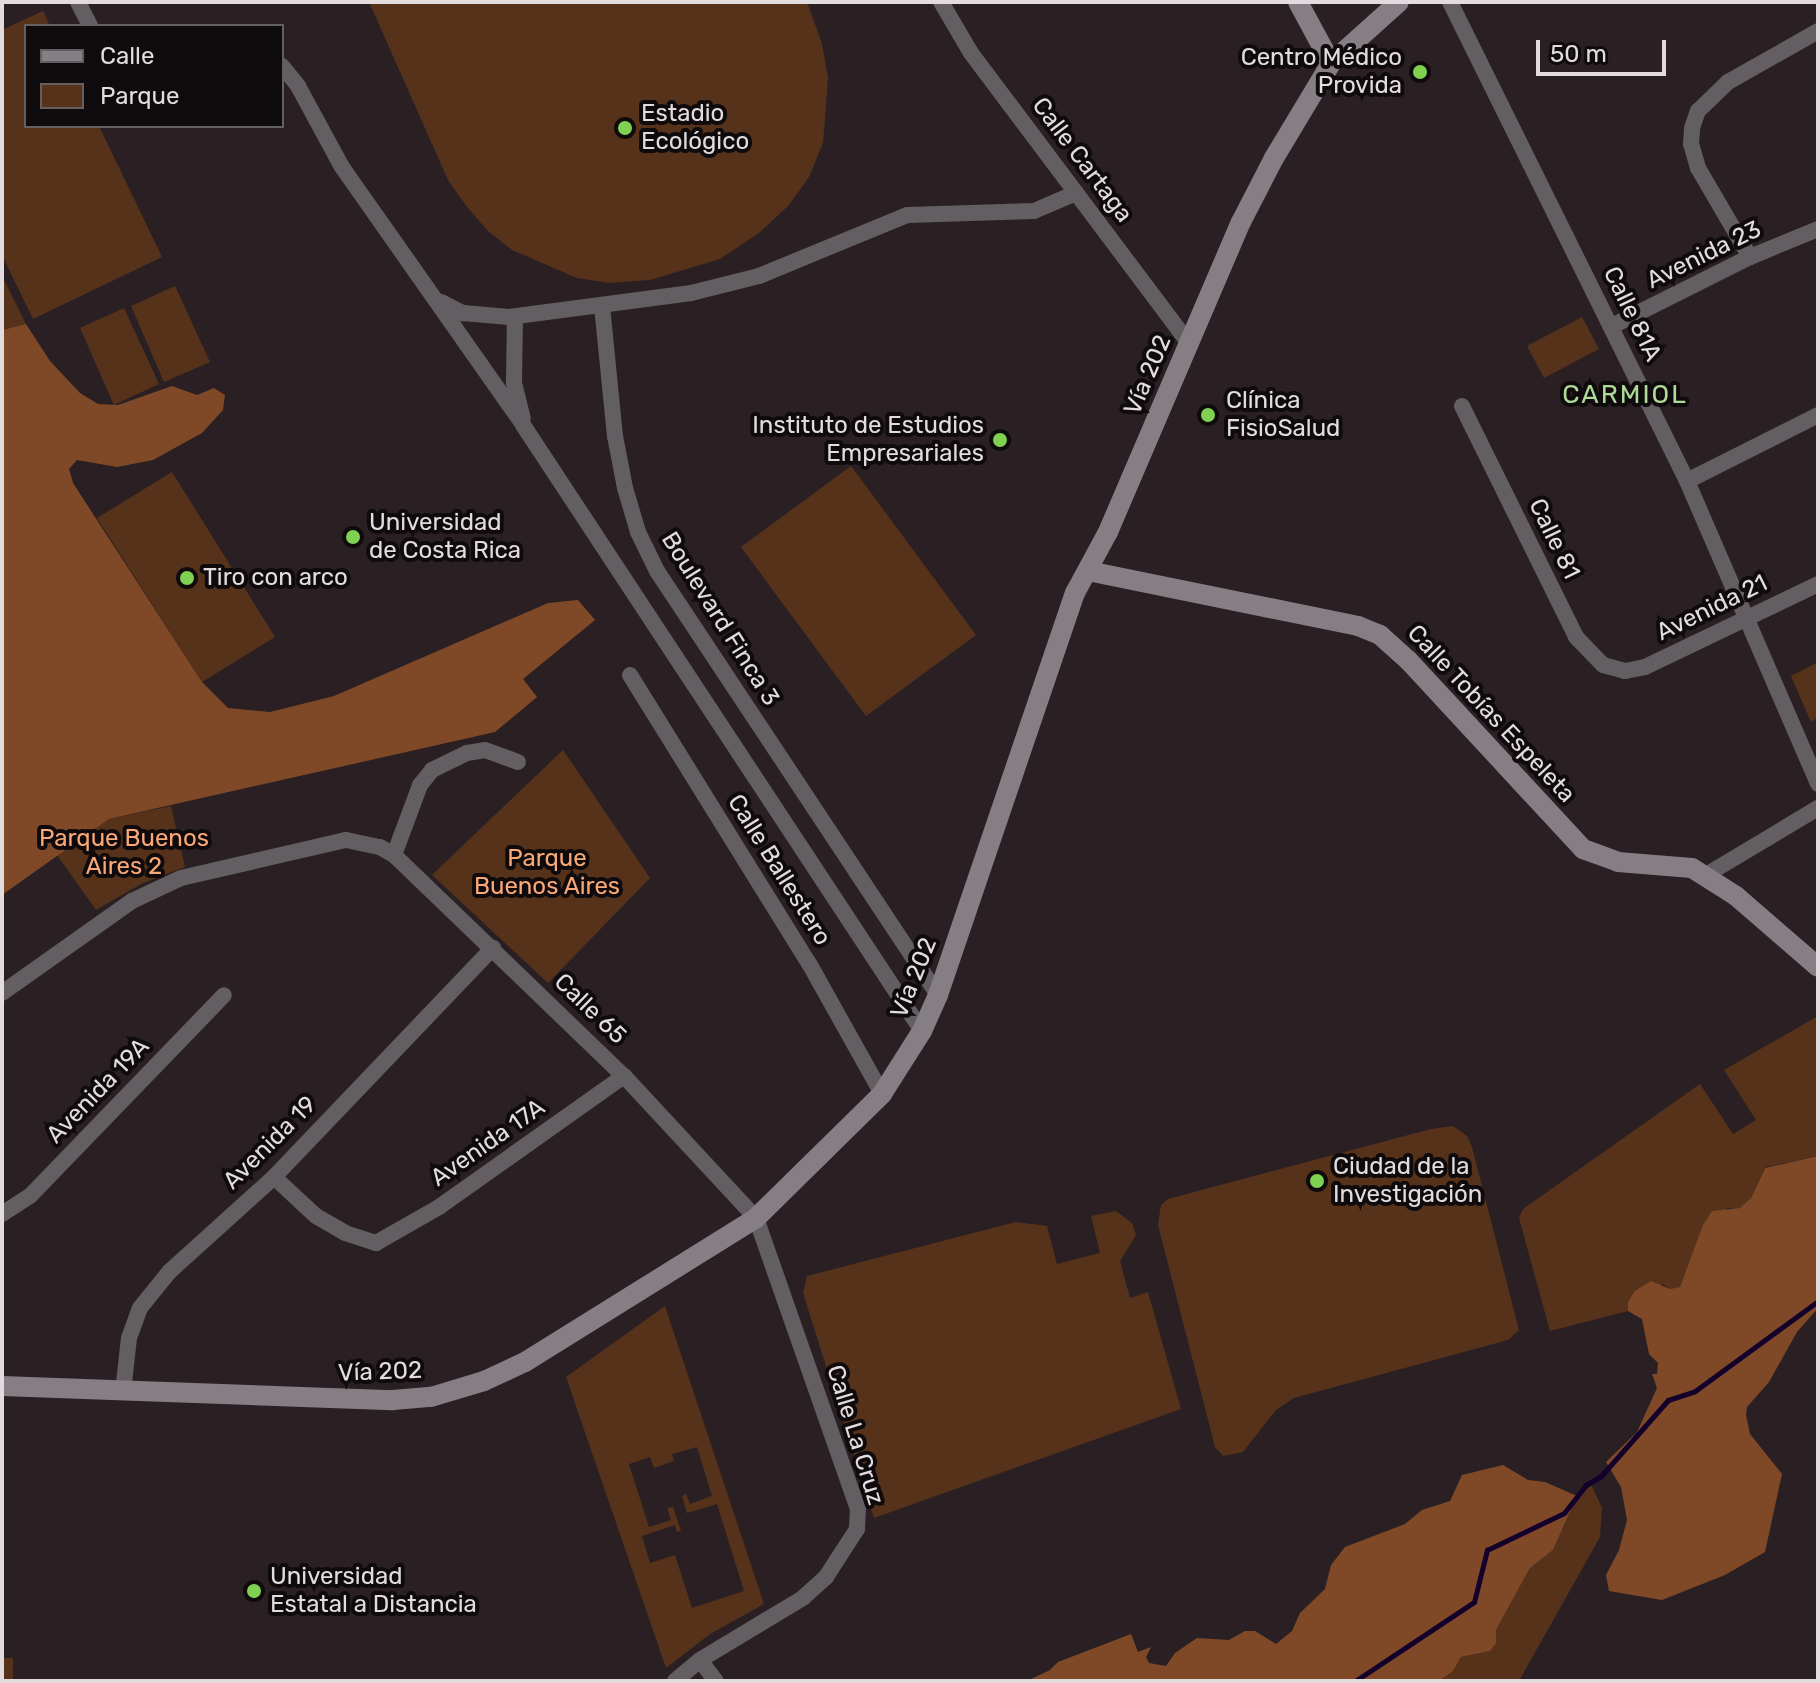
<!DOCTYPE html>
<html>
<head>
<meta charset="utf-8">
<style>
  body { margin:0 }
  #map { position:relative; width:1820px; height:1683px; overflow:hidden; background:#2a2023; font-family:Rubik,sans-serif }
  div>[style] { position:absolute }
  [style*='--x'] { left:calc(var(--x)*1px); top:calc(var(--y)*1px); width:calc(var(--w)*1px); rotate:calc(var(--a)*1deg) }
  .green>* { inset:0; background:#57321b }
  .forest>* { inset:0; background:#7f4927 }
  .stream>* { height:5px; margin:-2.5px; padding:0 2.5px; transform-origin:2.5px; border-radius:2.5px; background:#13002b }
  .street>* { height:16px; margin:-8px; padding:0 8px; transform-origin:8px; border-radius:8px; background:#625e61 }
  .secondary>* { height:20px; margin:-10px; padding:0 10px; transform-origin:10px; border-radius:10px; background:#857f85 }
  .dots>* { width:22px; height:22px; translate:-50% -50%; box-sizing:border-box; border:4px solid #0f0b0d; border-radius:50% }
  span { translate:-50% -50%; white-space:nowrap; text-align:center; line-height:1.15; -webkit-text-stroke:8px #0f0b0d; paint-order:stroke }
  .poi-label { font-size:24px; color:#e2dcde }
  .right { translate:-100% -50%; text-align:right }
  .left { translate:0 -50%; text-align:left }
  .street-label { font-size:24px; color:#e2dcde }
  .park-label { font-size:24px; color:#fba877 }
  .neighbourhood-label { font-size:26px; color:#aeda98; letter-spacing:2px }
  .frame { position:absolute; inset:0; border:4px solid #e2dcde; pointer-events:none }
  .legend { position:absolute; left:24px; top:24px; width:260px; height:104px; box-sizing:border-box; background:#0f0b0d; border:2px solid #635f61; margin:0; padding:10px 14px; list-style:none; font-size:24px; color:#e2dcde }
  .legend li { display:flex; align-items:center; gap:16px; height:40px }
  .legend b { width:40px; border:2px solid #635f61 }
  .scale { position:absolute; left:1536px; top:40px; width:130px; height:36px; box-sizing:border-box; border:4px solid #e2dcde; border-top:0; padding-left:10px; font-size:24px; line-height:28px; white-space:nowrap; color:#e2dcde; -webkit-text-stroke:6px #0f0b0d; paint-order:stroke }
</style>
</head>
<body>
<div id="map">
  <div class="green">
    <i style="clip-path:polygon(369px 2px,807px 2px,822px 44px,828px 78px,823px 143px,809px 177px,789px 205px,759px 233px,720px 259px,650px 280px,610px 283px,577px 278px,512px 250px,488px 231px,467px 207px,448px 180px)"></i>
    <i style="clip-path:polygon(43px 11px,50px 26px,26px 26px,26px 126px,99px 126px,162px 257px,33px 319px,2px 255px,2px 30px)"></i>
    <i style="clip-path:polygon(2px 276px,26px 324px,2px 330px)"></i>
    <i style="clip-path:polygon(175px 286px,210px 362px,164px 382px,131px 306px)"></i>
    <i style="clip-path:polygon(124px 308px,159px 384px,114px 405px,80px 328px)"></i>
    <i style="clip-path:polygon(1582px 317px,1599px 349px,1544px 378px,1527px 346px)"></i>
    <i style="clip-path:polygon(851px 466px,976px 635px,866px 716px,741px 547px)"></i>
    <i style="clip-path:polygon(172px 472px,275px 637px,202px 682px,97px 518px)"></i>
    <i style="clip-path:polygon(1818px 662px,1818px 717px,1811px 722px,1791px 676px)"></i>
    <i style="clip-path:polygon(563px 750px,650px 878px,548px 983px,432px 875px)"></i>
    <i style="clip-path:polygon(171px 806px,185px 867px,141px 884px,96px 910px,57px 855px,109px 819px)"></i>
    <i style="clip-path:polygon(1818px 1016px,1818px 1156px,1765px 1167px,1751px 1198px,1740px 1209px,1727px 1208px,1688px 1267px,1680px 1287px,1670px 1289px,1663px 1284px,1628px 1302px,1628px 1311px,1550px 1331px,1519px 1218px,1523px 1209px,1700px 1084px,1733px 1134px,1756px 1120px,1724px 1070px)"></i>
    <i style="clip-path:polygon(1453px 1126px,1467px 1136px,1472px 1147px,1519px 1330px,1508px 1340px,1294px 1398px,1276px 1410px,1243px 1452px,1223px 1456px,1215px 1447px,1158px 1225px,1161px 1205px,1168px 1199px,1431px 1129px)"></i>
    <i style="clip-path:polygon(1116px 1211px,1132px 1223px,1136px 1235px,1120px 1261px,1130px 1298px,1148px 1292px,1181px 1409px,874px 1518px,803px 1293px,807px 1276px,1016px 1222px,1047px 1226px,1057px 1264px,1100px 1253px,1091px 1216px)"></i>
    <i style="clip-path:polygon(evenodd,665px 1306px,764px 1604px,710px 1634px,666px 1668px,566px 1377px,665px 1306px,697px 1447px,712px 1496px,690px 1504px,686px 1494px,682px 1496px,687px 1513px,717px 1504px,744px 1591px,692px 1608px,675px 1555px,650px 1563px,642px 1536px,675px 1525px,677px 1532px,681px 1531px,673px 1507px,667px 1508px,671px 1520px,649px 1527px,629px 1464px,650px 1457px,654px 1468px,674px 1461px,672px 1454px,697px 1447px)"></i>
    <i style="clip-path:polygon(1590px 1482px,1602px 1508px,1600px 1537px,1519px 1681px,1439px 1681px,1453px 1671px,1461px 1657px,1490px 1651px,1496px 1630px,1530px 1568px,1553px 1550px,1577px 1496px)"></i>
    <i style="clip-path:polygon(2px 1658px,13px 1658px,13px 1681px,2px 1681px)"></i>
  </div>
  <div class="forest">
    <i style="clip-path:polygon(26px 324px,50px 361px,80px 393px,98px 404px,118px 405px,172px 386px,197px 395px,214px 388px,225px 395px,223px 410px,202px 433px,153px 460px,117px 467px,77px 460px,69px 469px,73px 483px,202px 682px,228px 708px,270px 712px,334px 696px,548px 603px,578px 600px,595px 620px,523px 679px,537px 697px,495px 732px,109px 819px,2px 895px,2px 330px)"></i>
    <i style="clip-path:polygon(1818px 1156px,1818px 1308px,1797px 1332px,1769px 1382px,1747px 1407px,1746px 1415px,1750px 1434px,1782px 1474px,1765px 1552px,1725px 1575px,1662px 1600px,1609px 1591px,1606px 1575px,1619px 1550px,1627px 1520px,1621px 1487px,1606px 1462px,1637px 1432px,1657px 1388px,1652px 1374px,1657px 1374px,1658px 1363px,1649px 1354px,1642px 1319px,1628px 1311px,1628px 1302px,1635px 1291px,1651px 1281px,1670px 1289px,1680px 1287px,1703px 1225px,1712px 1211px,1740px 1208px,1751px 1198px,1765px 1168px)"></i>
    <i style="clip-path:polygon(1503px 1465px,1528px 1480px,1545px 1482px,1577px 1496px,1553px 1550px,1530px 1568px,1496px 1630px,1496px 1643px,1490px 1651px,1461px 1657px,1453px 1671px,1439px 1681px,1027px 1681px,1050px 1670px,1058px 1662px,1131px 1634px,1138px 1652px,1151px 1647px,1146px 1657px,1149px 1663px,1166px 1666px,1175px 1653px,1197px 1638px,1229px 1640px,1245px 1631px,1255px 1631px,1276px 1644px,1292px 1631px,1300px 1613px,1325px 1589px,1331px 1565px,1345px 1547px,1405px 1524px,1422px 1510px,1450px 1501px,1462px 1475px)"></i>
  </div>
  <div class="stream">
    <i style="--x:1355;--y:1681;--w:143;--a:-33.6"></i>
    <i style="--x:1474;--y:1602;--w:54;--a:-76"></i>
    <i style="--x:1487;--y:1550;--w:85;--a:-25.7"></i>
    <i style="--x:1564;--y:1513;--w:36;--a:-52"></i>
    <i style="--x:1586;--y:1485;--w:17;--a:-31"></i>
    <i style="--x:1601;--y:1476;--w:101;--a:-48.6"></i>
    <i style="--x:1668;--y:1400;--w:28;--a:-18"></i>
    <i style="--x:1695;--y:1391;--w:152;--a:-36.2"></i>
  </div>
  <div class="street">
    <i style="--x:78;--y:2;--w:27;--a:63"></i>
    <i style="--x:941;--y:2;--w:59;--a:59.5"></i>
    <i style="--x:971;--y:53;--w:365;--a:53.1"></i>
    <i style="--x:1450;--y:2;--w:534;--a:63.67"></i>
    <i style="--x:1687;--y:481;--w:330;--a:66.6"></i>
    <i style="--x:282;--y:66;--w:26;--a:51"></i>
    <i style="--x:298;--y:86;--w:92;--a:61.5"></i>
    <i style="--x:342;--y:167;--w:315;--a:54.9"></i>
    <i style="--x:523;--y:425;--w:726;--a:56.64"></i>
    <i style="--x:1750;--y:257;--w:103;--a:-120.3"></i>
    <i style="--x:1698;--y:168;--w:25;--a:-106"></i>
    <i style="--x:1691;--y:144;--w:16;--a:-86"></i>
    <i style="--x:1692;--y:128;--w:18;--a:-71"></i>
    <i style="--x:1698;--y:111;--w:42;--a:-44"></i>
    <i style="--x:1728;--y:82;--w:103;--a:-29.5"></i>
    <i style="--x:441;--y:302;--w:25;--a:27"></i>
    <i style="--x:463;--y:313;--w:46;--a:5"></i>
    <i style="--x:509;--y:317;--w:184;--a:-7.5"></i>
    <i style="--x:691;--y:293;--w:70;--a:-14"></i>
    <i style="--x:759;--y:276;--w:160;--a:-22.4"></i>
    <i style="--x:907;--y:215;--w:127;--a:-1.8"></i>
    <i style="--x:1034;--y:211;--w:46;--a:-23.2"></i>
    <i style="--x:602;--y:306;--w:131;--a:84.3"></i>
    <i style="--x:615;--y:436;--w:53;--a:79.1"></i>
    <i style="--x:625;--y:488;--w:46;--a:73.5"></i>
    <i style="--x:638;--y:532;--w:43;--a:64"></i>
    <i style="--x:657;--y:571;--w:509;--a:56.47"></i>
    <i style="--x:515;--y:317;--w:66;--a:90.9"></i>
    <i style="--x:514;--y:383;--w:36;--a:76"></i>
    <i style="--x:1612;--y:326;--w:154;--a:-26.6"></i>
    <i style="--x:1750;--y:257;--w:74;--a:-22.4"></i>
    <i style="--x:1462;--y:406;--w:258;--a:63.7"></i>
    <i style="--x:1576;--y:637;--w:39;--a:46"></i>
    <i style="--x:1603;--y:665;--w:23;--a:15"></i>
    <i style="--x:1625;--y:671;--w:20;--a:-11"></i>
    <i style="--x:1645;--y:667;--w:192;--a:-25.6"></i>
    <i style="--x:1687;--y:481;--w:147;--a:-26.7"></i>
    <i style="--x:630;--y:675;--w:341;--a:58.2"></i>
    <i style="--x:810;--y:965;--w:148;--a:60.8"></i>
    <i style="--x:394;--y:855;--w:75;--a:-69.6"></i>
    <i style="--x:420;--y:785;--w:19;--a:-51"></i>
    <i style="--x:432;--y:770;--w:39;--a:-26"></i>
    <i style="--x:467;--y:753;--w:18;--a:-9"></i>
    <i style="--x:485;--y:750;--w:35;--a:20"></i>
    <i style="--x:1706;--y:875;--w:131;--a:-30.9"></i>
    <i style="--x:2;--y:993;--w:159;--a:-35.3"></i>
    <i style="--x:132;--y:901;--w:54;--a:-25.1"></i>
    <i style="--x:181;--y:878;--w:169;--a:-13"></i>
    <i style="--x:346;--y:840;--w:35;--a:12"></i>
    <i style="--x:380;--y:847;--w:16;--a:30"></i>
    <i style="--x:394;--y:855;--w:319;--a:43.9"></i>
    <i style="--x:624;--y:1076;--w:194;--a:47.1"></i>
    <i style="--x:756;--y:1218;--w:308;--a:70.7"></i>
    <i style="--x:858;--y:1509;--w:20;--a:93"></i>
    <i style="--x:857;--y:1529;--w:57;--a:122.9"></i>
    <i style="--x:826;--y:1577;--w:31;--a:138"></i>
    <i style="--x:803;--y:1598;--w:120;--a:149"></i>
    <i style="--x:700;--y:1660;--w:33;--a:140"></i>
    <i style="--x:274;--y:1177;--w:57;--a:42.9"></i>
    <i style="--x:316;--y:1216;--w:34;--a:30"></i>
    <i style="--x:345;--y:1233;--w:33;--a:18"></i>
    <i style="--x:376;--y:1243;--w:73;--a:-29.7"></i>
    <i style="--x:439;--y:1207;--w:227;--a:-35.3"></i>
    <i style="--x:2;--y:1214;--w:33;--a:-33"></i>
    <i style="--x:30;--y:1196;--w:279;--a:-46"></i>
    <i style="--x:123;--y:1392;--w:54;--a:-83.7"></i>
    <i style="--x:129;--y:1338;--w:32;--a:-70"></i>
    <i style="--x:140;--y:1308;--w:46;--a:-51.1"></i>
    <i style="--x:169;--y:1272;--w:142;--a:-42.1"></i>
    <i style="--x:274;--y:1177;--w:317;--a:-46.3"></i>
    <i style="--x:700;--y:1660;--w:26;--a:53"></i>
  </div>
  <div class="secondary">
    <i style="--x:1298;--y:2;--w:69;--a:61.6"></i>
    <i style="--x:1088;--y:571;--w:276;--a:11.5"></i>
    <i style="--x:1358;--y:626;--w:24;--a:22"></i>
    <i style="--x:1380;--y:635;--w:38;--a:42"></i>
    <i style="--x:1408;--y:660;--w:258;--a:47.2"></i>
    <i style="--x:1583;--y:849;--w:37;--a:20"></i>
    <i style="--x:1618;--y:862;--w:74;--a:4.6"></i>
    <i style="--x:1692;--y:868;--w:52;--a:32.5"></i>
    <i style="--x:1736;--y:896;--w:108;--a:40.9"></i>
    <i style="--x:2;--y:1386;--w:391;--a:2.1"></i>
    <i style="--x:393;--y:1400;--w:38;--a:-5"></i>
    <i style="--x:431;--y:1397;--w:55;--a:-16.8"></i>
    <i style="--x:484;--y:1381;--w:45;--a:-24.9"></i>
    <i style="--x:525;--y:1362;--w:272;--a:-31.9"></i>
    <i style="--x:756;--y:1218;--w:177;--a:-44.5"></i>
    <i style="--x:882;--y:1094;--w:75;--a:-57.6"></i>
    <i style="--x:922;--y:1031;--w:39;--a:-66"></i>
    <i style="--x:938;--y:995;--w:425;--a:-71.2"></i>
    <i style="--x:1075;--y:593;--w:69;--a:-61.6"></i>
    <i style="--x:1108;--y:532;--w:337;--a:-66.8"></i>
    <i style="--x:1241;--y:222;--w:72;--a:-62.7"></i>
    <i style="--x:1274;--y:158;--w:111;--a:-59"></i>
    <i style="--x:1331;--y:63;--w:91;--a:-41.9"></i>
  </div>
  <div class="dots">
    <i style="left:1420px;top:72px;background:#80d051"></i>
    <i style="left:625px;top:128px;background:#80d051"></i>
    <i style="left:1208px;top:415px;background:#80d051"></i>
    <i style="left:1000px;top:440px;background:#80d051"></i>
    <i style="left:353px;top:537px;background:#80d051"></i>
    <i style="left:187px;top:578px;background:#80d051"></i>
    <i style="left:1317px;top:1181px;background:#80d051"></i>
    <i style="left:254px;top:1591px;background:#80d051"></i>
  </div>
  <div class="poi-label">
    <span class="right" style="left:1402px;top:72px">Centro Médico<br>Provida</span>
    <span class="left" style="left:641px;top:128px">Estadio<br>Ecológico</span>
    <span class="left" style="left:1226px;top:415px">Clínica<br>FisioSalud</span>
    <span class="right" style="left:984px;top:440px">Instituto de Estudios<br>Empresariales</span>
    <span class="left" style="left:369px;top:537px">Universidad<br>de Costa Rica</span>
    <span class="left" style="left:203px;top:578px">Tiro con arco</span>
    <span class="left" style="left:1333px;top:1181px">Ciudad de la<br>Investigación</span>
    <span class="left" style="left:270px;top:1591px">Universidad<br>Estatal a Distancia</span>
  </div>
  <div class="street-label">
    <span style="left:1082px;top:160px;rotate:53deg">Calle Cartaga</span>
    <span style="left:1704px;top:255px;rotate:-26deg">Avenida 23</span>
    <span style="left:1632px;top:314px;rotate:64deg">Calle 81A</span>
    <span style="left:1148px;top:375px;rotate:-67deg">Vía 202</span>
    <span style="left:1554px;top:539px;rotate:64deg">Calle 81</span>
    <span style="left:1712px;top:608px;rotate:-26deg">Avenida 21</span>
    <span style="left:720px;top:619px;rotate:58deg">Boulevard Finca 3</span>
    <span style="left:1491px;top:714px;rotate:47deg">Calle Tobías Espeleta</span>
    <span style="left:779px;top:870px;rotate:58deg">Calle Ballestero</span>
    <span style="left:914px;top:978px;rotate:-68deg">Vía 202</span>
    <span style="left:590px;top:1009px;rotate:44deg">Calle 65</span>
    <span style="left:98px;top:1091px;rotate:-46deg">Avenida 19A</span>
    <span style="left:270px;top:1143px;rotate:-45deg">Avenida 19</span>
    <span style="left:488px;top:1143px;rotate:-35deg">Avenida 17A</span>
    <span style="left:380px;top:1372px;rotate:-2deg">Vía 202</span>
    <span style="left:855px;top:1435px;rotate:73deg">Calle La Cruz</span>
  </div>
  <div class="park-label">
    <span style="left:124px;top:853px">Parque Buenos<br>Aires 2</span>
    <span style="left:547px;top:873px">Parque<br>Buenos Aires</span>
  </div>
  <div class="neighbourhood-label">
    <span style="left:1625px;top:395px">CARMIOL</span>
  </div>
  <div class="frame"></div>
  <ul class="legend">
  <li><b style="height:10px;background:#857f85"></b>Calle</li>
  <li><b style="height:22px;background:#57321b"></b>Parque</li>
  </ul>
  <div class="scale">50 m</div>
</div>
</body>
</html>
